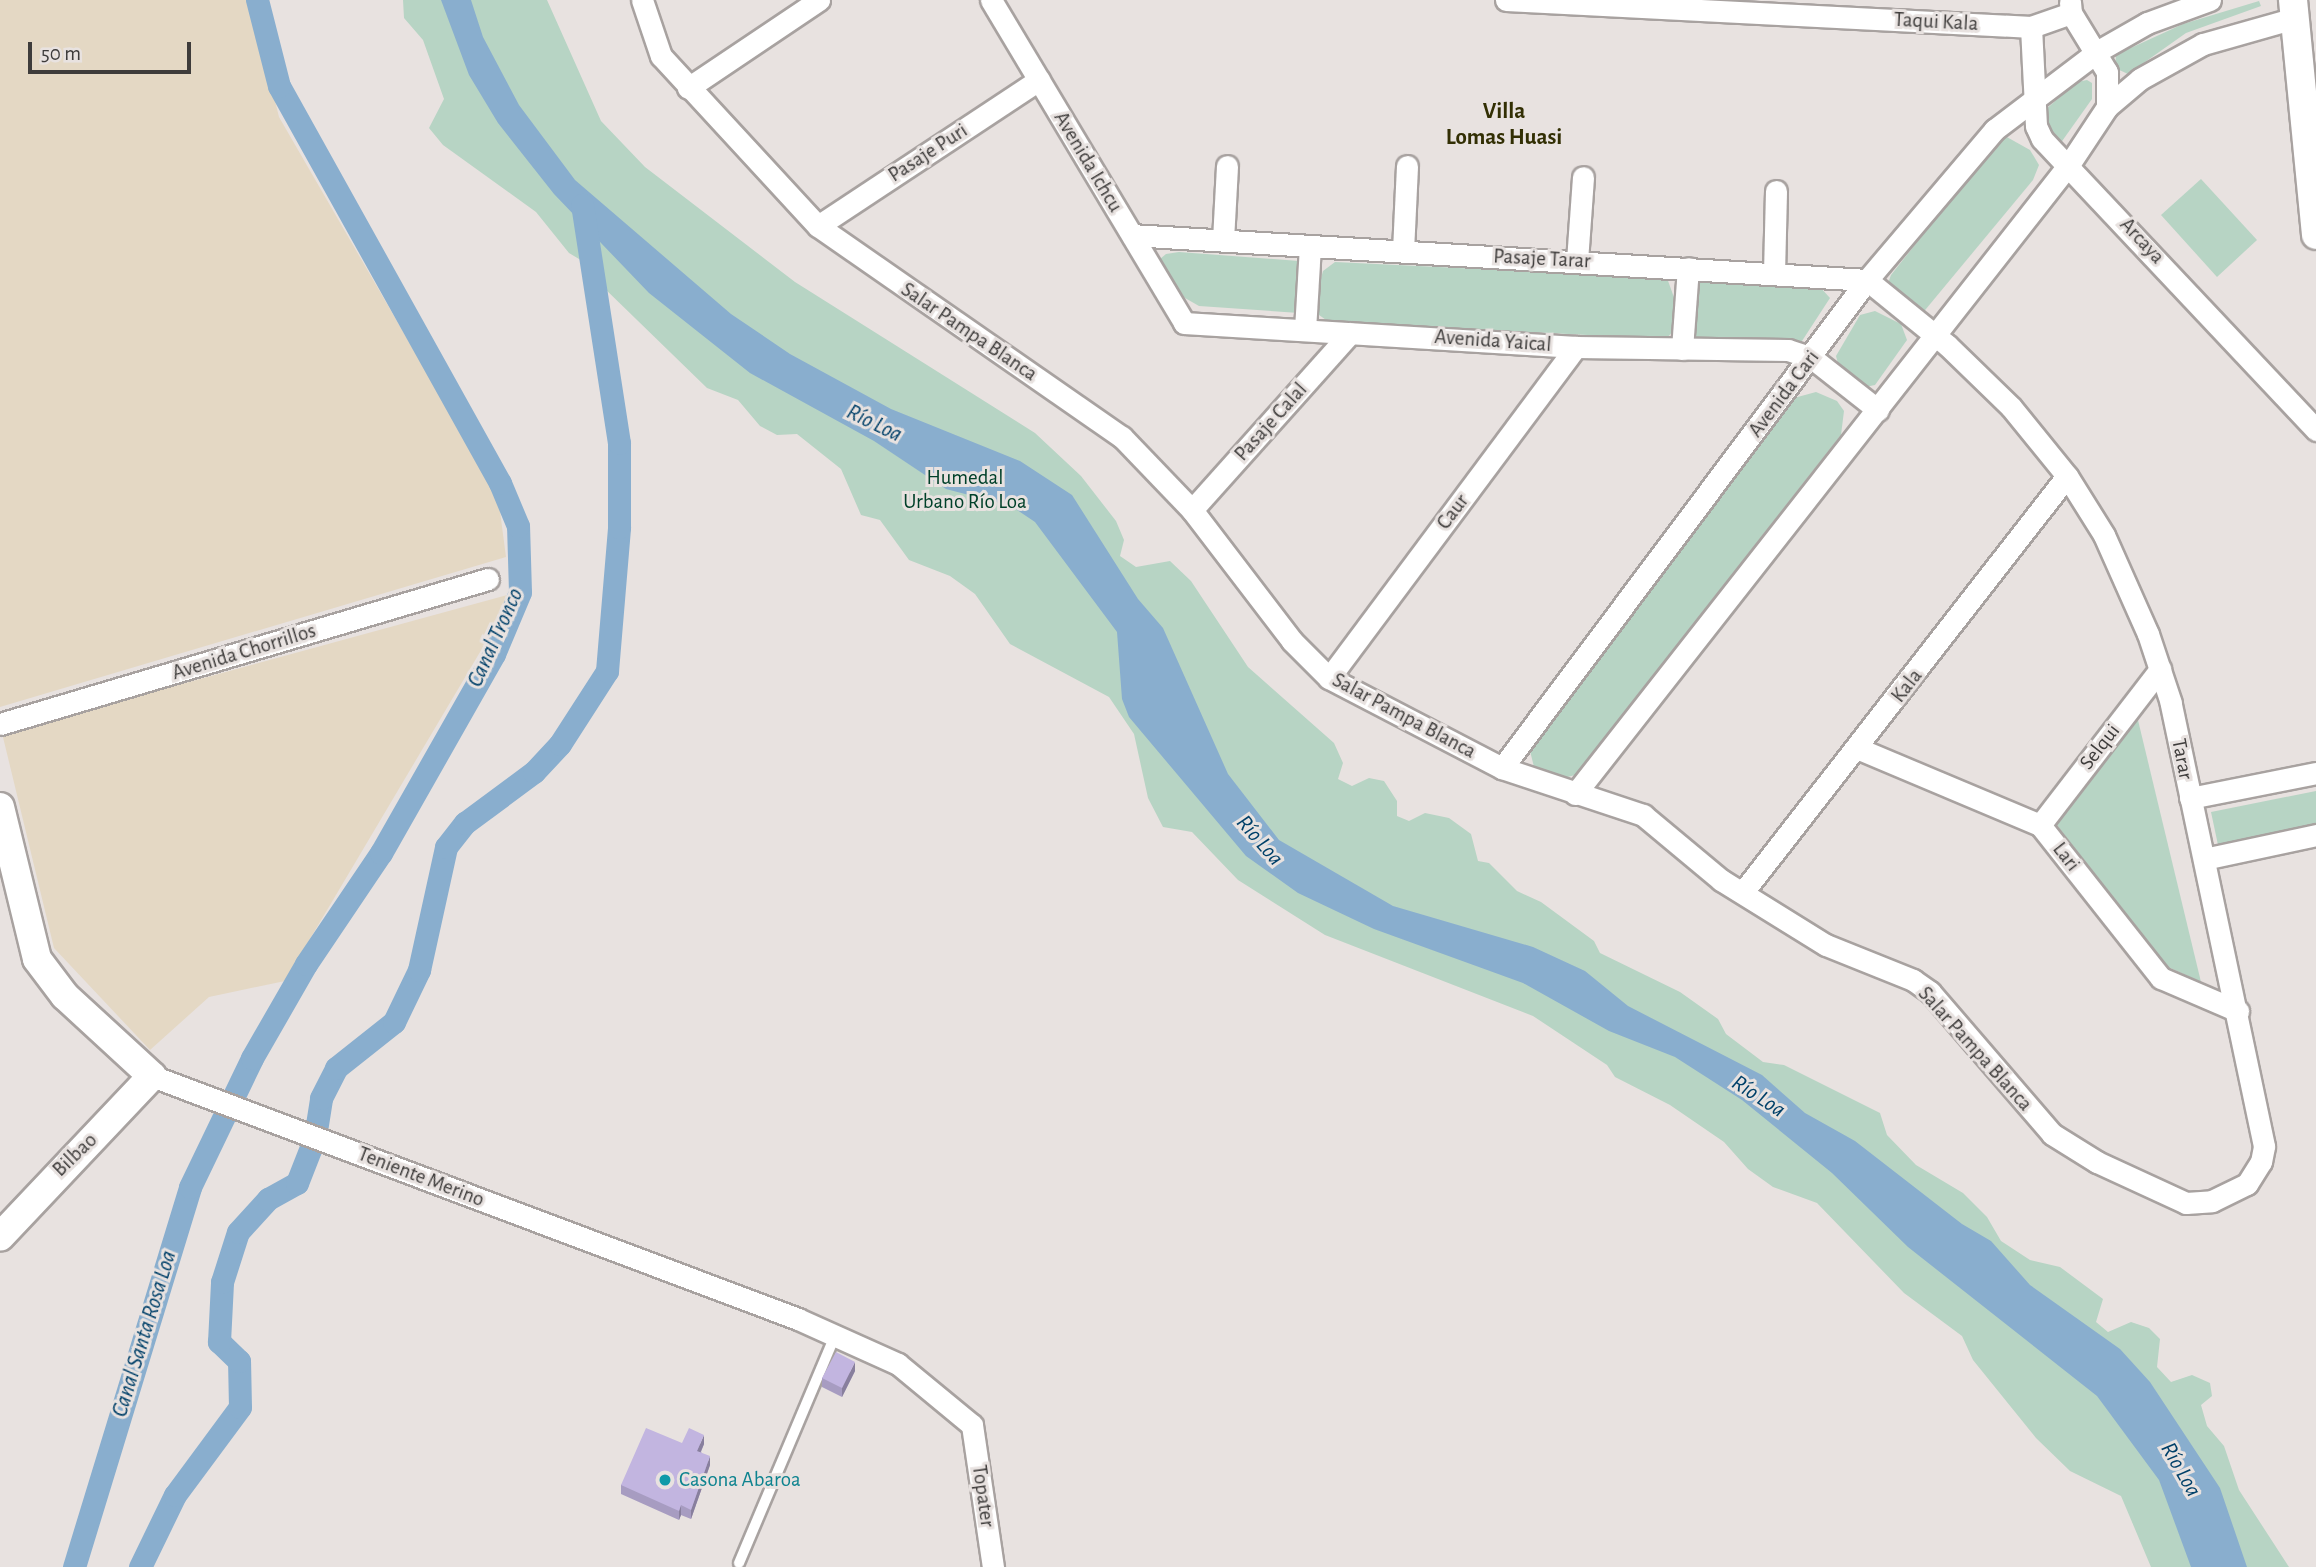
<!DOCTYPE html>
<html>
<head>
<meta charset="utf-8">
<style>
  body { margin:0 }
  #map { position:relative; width:2316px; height:1567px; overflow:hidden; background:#e8e2e0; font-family:"Alegreya Sans",sans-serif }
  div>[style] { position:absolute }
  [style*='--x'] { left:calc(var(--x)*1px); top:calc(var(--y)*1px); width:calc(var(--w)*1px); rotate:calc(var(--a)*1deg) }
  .industrial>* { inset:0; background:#e4d8c4 }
  .green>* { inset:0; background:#b7d4c4 }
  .water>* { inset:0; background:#89aece }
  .canal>* { height:23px; margin:-11.5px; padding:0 11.5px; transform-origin:11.5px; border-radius:11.5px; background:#89aece }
  .roads { filter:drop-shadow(2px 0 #a8a2a0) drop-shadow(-2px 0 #a8a2a0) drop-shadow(0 2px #a8a2a0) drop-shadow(0 -2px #a8a2a0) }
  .lane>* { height:10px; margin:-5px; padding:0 5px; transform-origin:5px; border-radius:5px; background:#fff }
  .street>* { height:21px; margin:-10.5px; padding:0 10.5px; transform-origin:10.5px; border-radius:10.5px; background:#fff }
  .secondary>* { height:28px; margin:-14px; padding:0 14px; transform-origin:14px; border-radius:14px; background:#fff }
  .wall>* { inset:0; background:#a79cc1 }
  .shaded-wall>* { inset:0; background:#887f9d }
  .building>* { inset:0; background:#c2b5e0 }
  .dots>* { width:19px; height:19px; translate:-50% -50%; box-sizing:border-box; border:4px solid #e8e2e0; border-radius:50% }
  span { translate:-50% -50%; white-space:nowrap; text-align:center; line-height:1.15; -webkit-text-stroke:6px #e8e2e0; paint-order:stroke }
  .street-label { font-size:21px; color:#3e3c3b }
  .park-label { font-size:21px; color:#004029 }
  .culture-label { font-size:21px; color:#0d838f }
  .left { translate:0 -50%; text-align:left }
  .neighbourhood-label { font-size:23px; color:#322f04; font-weight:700 }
  .water-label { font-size:23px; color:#004069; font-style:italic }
  .scale { position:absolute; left:28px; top:42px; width:163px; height:32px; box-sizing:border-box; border:4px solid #3e3c3b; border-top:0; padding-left:9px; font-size:21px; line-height:24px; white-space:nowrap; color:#3e3c3b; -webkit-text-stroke:5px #e8e2e0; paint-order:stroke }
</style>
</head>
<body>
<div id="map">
  <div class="industrial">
    <i style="clip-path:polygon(0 0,250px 0,279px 117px,498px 496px,506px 557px,0 707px)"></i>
    <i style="clip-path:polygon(515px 593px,285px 981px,209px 997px,150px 1050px,54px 948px,2px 733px)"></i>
  </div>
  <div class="green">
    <i style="clip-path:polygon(403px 0,547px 0,601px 121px,645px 167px,795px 282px,1035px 433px,1081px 476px,1116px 521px,1124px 540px,1120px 556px,1136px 567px,1170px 561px,1191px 581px,1248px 667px,1334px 743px,1343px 763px,1338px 779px,1352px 786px,1369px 778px,1384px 781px,1397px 801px,1397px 816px,1409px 821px,1425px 813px,1449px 818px,1471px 834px,1478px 861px,1489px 863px,1517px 891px,1541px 902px,1594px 941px,1600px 953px,1680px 992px,1718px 1019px,1726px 1034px,1763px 1062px,1784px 1065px,1880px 1113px,1887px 1135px,1916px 1165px,1963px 1193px,1987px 1217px,2001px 1241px,2030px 1260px,2060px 1267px,2103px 1299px,2096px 1322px,2108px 1332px,2131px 1322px,2149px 1328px,2160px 1339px,2157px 1367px,2171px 1382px,2192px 1375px,2210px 1383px,2212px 1396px,2201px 1405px,2207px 1426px,2224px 1446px,2239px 1490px,2289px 1567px,2151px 1567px,2121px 1496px,2070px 1471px,2036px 1438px,1973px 1360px,1962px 1336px,1904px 1293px,1817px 1203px,1773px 1187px,1748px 1169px,1724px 1142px,1670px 1105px,1615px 1077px,1607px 1065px,1533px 1016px,1325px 935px,1238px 880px,1192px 832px,1163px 827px,1148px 798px,1134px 734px,1109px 697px,1010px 644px,975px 594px,950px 576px,909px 560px,880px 520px,861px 515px,841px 469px,797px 434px,777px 435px,760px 426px,738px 400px,707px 388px,601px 285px,584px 262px,569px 253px,536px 212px,443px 145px,429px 128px,444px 99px,423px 40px,404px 18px)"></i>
    <i style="clip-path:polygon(2259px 1px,2261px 6px,2186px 33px,2128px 74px,2115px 68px,2116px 56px,2122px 52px,2183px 24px)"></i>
    <i style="clip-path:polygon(2087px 80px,2092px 83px,2092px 99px,2060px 144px,2047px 133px,2045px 110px,2077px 82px)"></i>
    <i style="clip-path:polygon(2005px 136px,2030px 150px,2039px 165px,2033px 180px,1921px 315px,1887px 286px,1891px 275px,1994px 145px)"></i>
    <i style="clip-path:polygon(2201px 179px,2257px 240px,2217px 277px,2161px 215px)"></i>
    <i style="clip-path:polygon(1179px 252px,1299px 261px,1299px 313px,1199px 306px,1185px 298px,1161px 266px,1160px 259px,1166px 254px)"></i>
    <i style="clip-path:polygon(1335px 262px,1667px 278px,1676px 303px,1675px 329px,1666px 339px,1329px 322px,1319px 315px,1318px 289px,1323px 271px)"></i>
    <i style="clip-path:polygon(1697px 282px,1820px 287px,1830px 298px,1802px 341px,1793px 346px,1692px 341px)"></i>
    <i style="clip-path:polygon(1875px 311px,1901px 324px,1907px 340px,1875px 385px,1865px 387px,1841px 375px,1836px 356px,1860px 315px)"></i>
    <i style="clip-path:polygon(1816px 392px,1837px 401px,1844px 411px,1841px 435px,1575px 775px,1557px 780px,1536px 775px,1530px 751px,1548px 724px,1794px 398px)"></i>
    <i style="clip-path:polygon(2137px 716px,2201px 982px,2155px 961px,2057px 825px)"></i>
    <i style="clip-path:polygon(2316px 791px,2316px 825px,2218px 845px,2211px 812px)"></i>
  </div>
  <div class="water">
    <i style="clip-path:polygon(441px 0,471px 0,483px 37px,519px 105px,575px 180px,731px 314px,790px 354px,891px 409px,1020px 461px,1072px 495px,1138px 599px,1163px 628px,1228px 774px,1279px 840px,1393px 906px,1533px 947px,1585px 971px,1628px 1006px,1762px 1075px,1805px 1113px,1855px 1141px,1962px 1224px,1991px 1241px,2030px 1285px,2120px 1349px,2150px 1382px,2220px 1488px,2247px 1567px,2191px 1567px,2159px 1480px,2097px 1396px,1908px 1247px,1832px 1173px,1742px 1100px,1675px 1057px,1609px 1031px,1523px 983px,1374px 929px,1298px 893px,1246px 856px,1129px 717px,1122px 699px,1117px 632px,1035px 522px,1011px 506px,946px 489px,874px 441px,750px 373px,649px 293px,554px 194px,498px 123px,469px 75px)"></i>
  </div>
  <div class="canal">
    <i style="--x:74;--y:1567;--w:397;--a:-73"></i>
    <i style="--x:190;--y:1187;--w:143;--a:-64.3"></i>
    <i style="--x:252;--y:1058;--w:108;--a:-60.1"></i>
    <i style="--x:306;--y:964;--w:134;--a:-56"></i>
    <i style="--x:381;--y:853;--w:229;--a:-60.4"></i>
    <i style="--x:494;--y:654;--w:67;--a:-67.2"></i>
    <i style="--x:520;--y:592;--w:66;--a:-91.7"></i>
    <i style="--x:518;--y:526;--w:47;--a:-112.7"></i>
    <i style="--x:500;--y:483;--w:454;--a:-119.1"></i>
    <i style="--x:279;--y:86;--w:89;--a:-104.3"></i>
    <i style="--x:140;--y:1567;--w:80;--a:-64.1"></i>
    <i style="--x:175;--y:1495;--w:109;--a:-53.5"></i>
    <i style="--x:240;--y:1407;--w:46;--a:-91.2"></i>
    <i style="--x:239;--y:1361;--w:28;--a:-136"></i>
    <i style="--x:219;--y:1342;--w:60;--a:-87.1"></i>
    <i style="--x:222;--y:1282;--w:52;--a:-72.3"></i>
    <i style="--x:238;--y:1232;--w:45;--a:-47.7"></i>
    <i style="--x:268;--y:1199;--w:33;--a:-29"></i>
    <i style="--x:297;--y:1183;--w:49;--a:-68.6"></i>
    <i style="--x:315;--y:1137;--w:39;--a:-81"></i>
    <i style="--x:321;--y:1098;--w:34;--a:-63"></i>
    <i style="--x:336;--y:1068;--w:74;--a:-38.4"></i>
    <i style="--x:394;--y:1022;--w:58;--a:-64.3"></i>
    <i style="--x:419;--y:970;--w:126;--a:-77.6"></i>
    <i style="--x:446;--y:847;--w:31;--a:-52"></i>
    <i style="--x:465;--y:823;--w:86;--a:-36.5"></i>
    <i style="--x:534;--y:772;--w:38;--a:-47"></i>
    <i style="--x:560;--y:744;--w:87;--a:-57.2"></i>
    <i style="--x:607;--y:671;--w:144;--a:-85.2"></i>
    <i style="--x:619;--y:527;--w:84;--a:-90"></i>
    <i style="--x:619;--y:443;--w:241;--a:-98.8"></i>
  </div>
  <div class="roads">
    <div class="lane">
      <i style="--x:739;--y:1563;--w:246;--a:-67.1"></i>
    </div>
    <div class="street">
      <i style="--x:642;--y:0;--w:59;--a:71.3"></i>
      <i style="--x:661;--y:56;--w:231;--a:47.3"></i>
      <i style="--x:818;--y:226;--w:370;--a:34.8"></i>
      <i style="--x:1122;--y:437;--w:101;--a:46.2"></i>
      <i style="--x:1192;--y:510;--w:165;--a:52.6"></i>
      <i style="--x:1292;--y:641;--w:52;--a:45"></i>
      <i style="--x:1329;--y:678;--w:195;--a:27.5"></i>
      <i style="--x:1502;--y:768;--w:149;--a:18.4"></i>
      <i style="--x:1643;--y:815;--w:102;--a:39.8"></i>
      <i style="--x:1721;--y:880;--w:123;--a:31.8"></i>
      <i style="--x:1826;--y:945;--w:94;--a:21.9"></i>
      <i style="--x:1913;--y:980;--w:21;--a:35"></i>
      <i style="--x:1930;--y:992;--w:187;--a:49.3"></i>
      <i style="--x:2052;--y:1134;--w:53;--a:31.9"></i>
      <i style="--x:2097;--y:1162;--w:98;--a:24.7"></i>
      <i style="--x:2186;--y:1203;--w:26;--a:-4"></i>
      <i style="--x:2212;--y:1201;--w:39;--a:-26"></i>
      <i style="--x:2247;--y:1184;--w:26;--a:-58"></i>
      <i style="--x:2261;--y:1162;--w:16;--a:-79"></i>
      <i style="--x:2264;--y:1146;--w:453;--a:-101.9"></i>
      <i style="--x:2171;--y:703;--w:73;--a:-108.4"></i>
      <i style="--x:2148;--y:634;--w:108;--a:-114"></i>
      <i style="--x:2104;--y:535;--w:70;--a:-122.1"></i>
      <i style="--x:2067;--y:476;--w:89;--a:-129.1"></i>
      <i style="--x:2011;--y:407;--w:89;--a:-135.9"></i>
      <i style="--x:1947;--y:345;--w:103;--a:-140.9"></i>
      <i style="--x:1867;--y:280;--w:736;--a:-176.5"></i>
      <i style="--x:991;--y:0;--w:376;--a:59.1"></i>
      <i style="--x:1184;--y:323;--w:393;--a:3.5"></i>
      <i style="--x:1576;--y:347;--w:212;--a:0.8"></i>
      <i style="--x:1788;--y:350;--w:25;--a:18"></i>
      <i style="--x:1812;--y:358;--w:84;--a:38.2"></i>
      <i style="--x:1506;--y:0;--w:526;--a:2.94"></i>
      <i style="--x:2031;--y:27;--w:42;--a:-19.3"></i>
      <i style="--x:2070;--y:2;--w:11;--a:85"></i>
      <i style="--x:2071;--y:13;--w:69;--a:58.6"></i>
      <i style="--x:2107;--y:72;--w:35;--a:90"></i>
      <i style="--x:2031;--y:27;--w:99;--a:87.1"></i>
      <i style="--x:2036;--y:126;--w:14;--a:65"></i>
      <i style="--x:2042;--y:139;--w:400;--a:46.7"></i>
      <i style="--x:688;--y:88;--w:158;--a:-33.9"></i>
      <i style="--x:818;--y:226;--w:265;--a:-33.5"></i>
      <i style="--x:1223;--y:240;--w:74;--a:-86.9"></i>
      <i style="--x:1403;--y:251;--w:85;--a:-87.3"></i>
      <i style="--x:1577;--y:261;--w:84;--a:-85.9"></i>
      <i style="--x:1774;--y:273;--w:82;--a:-88.6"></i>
      <i style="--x:1305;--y:330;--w:84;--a:-86.6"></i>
      <i style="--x:1682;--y:349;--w:81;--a:-85.8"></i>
      <i style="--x:1192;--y:510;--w:237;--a:-48.2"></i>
      <i style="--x:1329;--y:678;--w:413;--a:-53.3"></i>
      <i style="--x:0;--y:724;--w:509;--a:-16.55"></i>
      <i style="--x:1859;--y:749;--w:196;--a:22.8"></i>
      <i style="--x:2040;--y:825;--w:195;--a:51.7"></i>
      <i style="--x:2161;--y:978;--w:84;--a:23.2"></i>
      <i style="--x:1502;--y:768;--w:609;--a:-53.21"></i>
      <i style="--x:1867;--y:280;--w:197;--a:-49.7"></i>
      <i style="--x:1994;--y:130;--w:131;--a:-37.2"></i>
      <i style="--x:2098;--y:51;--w:56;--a:-29.7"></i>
      <i style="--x:2147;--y:23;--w:67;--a:-20.1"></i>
      <i style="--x:1575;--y:794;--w:802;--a:-51.89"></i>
      <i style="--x:2070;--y:163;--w:67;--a:-56.5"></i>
      <i style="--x:2107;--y:107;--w:43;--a:-40.3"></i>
      <i style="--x:2140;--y:79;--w:72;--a:-29.1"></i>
      <i style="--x:2203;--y:44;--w:96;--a:-15.8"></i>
      <i style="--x:2190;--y:798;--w:128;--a:-11.2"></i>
      <i style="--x:2040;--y:825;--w:197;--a:-52.4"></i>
      <i style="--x:2204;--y:859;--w:115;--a:-12.1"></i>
      <i style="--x:1743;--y:892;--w:527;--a:-52.09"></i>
      <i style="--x:152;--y:1076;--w:690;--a:20.61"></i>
      <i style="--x:798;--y:1319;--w:110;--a:24.2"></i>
      <i style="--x:898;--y:1364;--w:96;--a:39.5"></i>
      <i style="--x:972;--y:1425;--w:144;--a:81.6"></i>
    </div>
    <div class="secondary">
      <i style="--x:2293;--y:0;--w:236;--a:84.4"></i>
      <i style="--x:0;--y:807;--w:156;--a:76.3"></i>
      <i style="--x:37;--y:959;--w:46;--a:52.9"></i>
      <i style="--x:65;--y:996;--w:118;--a:42.6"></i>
      <i style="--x:152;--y:1076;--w:221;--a:133.4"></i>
    </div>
  </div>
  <div class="wall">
    <i style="clip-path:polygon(855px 1371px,842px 1397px,822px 1387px,822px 1378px)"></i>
    <i style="clip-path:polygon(682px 1443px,704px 1444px,701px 1452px,710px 1465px,691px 1519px,681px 1515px,679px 1520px,621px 1494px,621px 1485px)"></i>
  </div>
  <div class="shaded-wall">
    <i style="clip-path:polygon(855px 1362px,855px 1371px,842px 1397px,842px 1388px)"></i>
    <i style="clip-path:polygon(704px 1435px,704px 1444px,697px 1460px,697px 1451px)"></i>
    <i style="clip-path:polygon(710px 1456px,710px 1465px,691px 1519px,691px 1510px)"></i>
    <i style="clip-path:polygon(681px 1505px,681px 1515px,679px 1520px,679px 1511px)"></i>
  </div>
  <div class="building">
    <i style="clip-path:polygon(836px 1352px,855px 1362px,842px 1388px,822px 1378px)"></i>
    <i style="clip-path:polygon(646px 1428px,682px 1443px,689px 1428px,704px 1435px,697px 1451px,710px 1456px,691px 1510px,681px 1505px,679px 1511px,621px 1485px)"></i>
  </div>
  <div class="dots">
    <i style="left:665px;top:1480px;background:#0f9aa8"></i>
  </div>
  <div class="street-label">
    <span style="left:1936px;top:22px;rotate:3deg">Taqui Kala</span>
    <span style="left:928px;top:153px;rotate:-33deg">Pasaje Puri</span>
    <span style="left:1088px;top:162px;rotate:59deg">Avenida Ichcu</span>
    <span style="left:2142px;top:241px;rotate:47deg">Arcaya</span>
    <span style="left:1542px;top:259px;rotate:3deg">Pasaje Tarar</span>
    <span style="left:969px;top:332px;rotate:34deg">Salar Pampa Blanca</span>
    <span style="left:1493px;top:341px;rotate:4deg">Avenida Yaical</span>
    <span style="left:1784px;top:394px;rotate:-53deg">Avenida Cari</span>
    <span style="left:1271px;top:422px;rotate:-48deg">Pasaje Calal</span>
    <span style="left:1453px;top:512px;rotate:-53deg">Caur</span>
    <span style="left:244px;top:652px;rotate:-17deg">Avenida Chorrillos</span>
    <span style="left:1907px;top:686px;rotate:-52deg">Kala</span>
    <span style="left:1404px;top:716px;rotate:28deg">Salar Pampa Blanca</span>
    <span style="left:2100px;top:747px;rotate:-52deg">Selqui</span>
    <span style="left:2182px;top:759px;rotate:79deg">Tarar</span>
    <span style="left:2066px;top:857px;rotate:52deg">Lari</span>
    <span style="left:1975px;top:1049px;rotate:48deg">Salar Pampa Blanca</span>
    <span style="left:75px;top:1155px;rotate:-44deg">Bilbao</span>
    <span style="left:421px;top:1177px;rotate:21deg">Teniente Merino</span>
    <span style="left:983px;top:1496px;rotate:82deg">Topater</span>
  </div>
  <div class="park-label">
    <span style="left:965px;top:490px">Humedal<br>Urbano Río Loa</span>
  </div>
  <div class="culture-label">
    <span class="left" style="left:679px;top:1480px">Casona Abaroa</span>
  </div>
  <div class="neighbourhood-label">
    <span style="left:1504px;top:125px">Villa<br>Lomas Huasi</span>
  </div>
  <div class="water-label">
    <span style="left:874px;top:424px;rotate:26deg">Río Loa</span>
    <span style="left:496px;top:638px;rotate:-66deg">Canal Tronco</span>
    <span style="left:1259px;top:841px;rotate:49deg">Río Loa</span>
    <span style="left:1758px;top:1097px;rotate:33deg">Río Loa</span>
    <span style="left:145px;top:1334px;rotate:-73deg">Canal Santa Rosa Loa</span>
    <span style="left:2180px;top:1470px;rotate:60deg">Río Loa</span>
  </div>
  <div class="scale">50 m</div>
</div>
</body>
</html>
